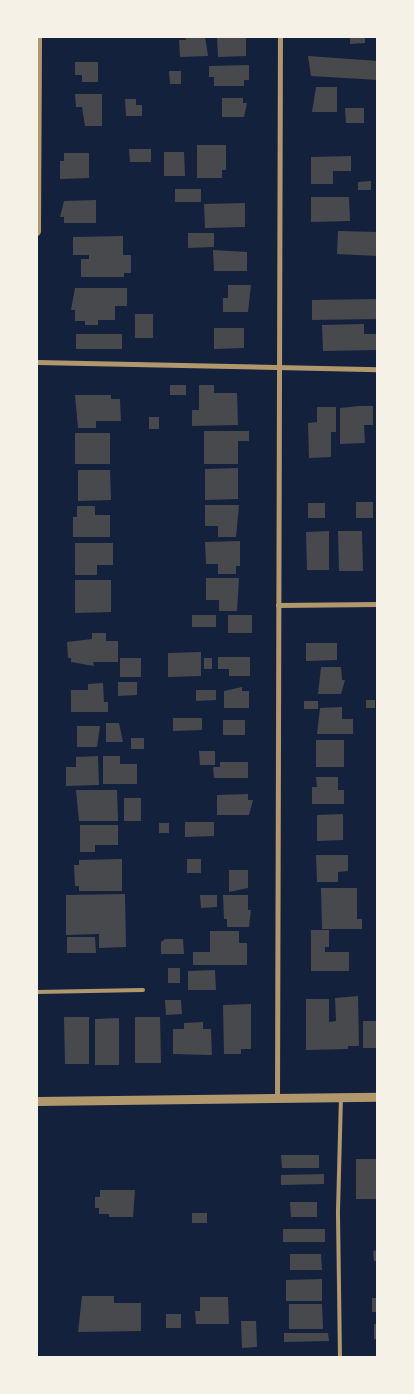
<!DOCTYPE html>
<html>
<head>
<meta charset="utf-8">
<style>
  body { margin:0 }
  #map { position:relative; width:414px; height:1394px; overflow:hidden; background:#14213d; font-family:Montserrat,sans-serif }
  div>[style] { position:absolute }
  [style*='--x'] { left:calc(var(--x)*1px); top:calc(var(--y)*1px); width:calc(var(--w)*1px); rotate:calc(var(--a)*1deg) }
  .building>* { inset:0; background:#48494c }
  .service>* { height:4px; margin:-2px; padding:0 2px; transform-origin:2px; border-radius:2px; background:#b1986c }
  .minor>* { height:5px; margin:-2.5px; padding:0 2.5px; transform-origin:2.5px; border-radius:2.5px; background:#b1986c }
  .tertiary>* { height:9px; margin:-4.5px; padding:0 4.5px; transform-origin:4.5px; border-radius:4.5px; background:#b1986c }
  span { translate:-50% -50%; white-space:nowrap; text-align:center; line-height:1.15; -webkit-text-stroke:4px #f6f1e7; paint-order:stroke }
  .frame { position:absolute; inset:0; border:38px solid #f6f1e7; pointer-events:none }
</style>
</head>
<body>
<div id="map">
  <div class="building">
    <i style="clip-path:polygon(185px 36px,205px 36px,208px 56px,180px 57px,179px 40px,186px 40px)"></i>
    <i style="clip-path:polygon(217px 36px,246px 36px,246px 56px,218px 57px)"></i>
    <i style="clip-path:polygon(350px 36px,365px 36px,365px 43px,350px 44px)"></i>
    <i style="clip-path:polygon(308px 56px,378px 61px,378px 80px,311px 76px)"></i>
    <i style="clip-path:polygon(75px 62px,98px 62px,98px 82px,82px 82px,82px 75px,75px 75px)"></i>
    <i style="clip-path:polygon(249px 65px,249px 80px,244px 80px,244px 86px,214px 86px,214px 77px,209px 77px,209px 66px)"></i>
    <i style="clip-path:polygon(169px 71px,181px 71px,181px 84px,170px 84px)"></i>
    <i style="clip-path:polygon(316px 87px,337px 87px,337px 112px,312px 112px)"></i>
    <i style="clip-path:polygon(75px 94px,102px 94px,102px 126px,85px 126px,82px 107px,76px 107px)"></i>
    <i style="clip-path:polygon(222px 98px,243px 98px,243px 103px,247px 103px,244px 117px,222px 117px)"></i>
    <i style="clip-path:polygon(125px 99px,136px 99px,136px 105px,142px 105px,142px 116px,126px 116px)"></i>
    <i style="clip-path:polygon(345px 108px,364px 108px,364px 123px,346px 123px)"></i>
    <i style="clip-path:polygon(197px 145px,226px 145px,226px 170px,222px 170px,222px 178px,197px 178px)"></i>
    <i style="clip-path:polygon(129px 149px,151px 149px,151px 162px,130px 162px)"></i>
    <i style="clip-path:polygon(164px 152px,184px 152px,185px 176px,164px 176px)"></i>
    <i style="clip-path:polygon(64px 153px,89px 153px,89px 178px,60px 179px,60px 161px,64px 161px)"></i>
    <i style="clip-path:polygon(351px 156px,351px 171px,333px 171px,333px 184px,311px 184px,311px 157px)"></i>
    <i style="clip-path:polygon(371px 181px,371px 190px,358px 190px,358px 182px)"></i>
    <i style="clip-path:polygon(175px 189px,201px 189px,201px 202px,175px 202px)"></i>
    <i style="clip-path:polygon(311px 197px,349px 197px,350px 221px,311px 222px)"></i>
    <i style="clip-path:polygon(96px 200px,96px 223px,64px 223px,64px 217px,60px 217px,64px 201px)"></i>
    <i style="clip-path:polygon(245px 203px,245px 227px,205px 228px,204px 204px)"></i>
    <i style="clip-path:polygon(338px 231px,378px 232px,378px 256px,337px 254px)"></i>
    <i style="clip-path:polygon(188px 233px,214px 233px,214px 247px,188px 248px)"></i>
    <i style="clip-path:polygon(123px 236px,123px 255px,131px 255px,131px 273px,124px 273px,124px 277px,81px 277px,81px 259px,89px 259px,89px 255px,73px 255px,73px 237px)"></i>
    <i style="clip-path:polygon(213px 250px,247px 252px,247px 271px,214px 271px)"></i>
    <i style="clip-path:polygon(228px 285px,251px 285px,248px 312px,223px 312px,223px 298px,228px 298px)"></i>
    <i style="clip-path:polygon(75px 288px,127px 288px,127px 306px,115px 306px,115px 320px,98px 320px,98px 325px,85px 325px,85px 321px,75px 321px,75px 310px,71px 310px)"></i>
    <i style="clip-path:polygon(378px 299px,378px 319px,312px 320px,312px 300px)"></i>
    <i style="clip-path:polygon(135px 314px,153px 314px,153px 338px,135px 338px)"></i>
    <i style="clip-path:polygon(364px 324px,364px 334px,376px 334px,376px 350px,323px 351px,322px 325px)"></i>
    <i style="clip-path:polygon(214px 328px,244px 328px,244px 348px,214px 349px)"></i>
    <i style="clip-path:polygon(76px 334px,122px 334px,122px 349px,76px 349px)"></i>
    <i style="clip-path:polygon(170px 385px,186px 385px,186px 395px,170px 395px)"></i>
    <i style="clip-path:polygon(199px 385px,214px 385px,214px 393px,237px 393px,238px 425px,192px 426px,192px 410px,199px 410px)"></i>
    <i style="clip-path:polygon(75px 395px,111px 395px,111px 399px,120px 399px,121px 421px,96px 421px,96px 428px,78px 428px)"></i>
    <i style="clip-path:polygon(359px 406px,373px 406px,373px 425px,364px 425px,365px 443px,340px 444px,340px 408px)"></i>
    <i style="clip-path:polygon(317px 407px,336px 407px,336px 432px,331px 432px,331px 457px,309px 458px,308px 423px,317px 422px)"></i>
    <i style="clip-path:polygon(149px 417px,159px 417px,159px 429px,149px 429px)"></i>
    <i style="clip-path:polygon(204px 431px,249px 431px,249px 441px,238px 441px,238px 464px,204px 464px)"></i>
    <i style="clip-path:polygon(75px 433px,110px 433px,110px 464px,75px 464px)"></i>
    <i style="clip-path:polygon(238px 468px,238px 499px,205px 500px,205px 469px)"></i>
    <i style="clip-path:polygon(78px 470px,110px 470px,111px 500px,78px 501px)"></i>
    <i style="clip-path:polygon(356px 502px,373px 502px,373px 518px,356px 518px)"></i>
    <i style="clip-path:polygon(308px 503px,325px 503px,325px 518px,308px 518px)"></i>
    <i style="clip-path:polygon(205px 505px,239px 505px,236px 537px,218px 537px,218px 526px,205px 526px)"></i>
    <i style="clip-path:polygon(77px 506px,95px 506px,95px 515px,110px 515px,110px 537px,73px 537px,73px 517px,77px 517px)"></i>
    <i style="clip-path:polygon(329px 531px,329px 570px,307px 570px,306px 532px)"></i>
    <i style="clip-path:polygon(338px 531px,362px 531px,363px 571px,339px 571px)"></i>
    <i style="clip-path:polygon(240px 541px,240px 566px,236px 566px,236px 574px,218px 574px,218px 564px,206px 564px,205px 542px)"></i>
    <i style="clip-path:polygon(75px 543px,113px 543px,113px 565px,97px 565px,97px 575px,75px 575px)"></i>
    <i style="clip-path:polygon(206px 578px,239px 578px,237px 611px,219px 611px,219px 600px,206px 600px)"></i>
    <i style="clip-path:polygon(75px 580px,111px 580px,111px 612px,75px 613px)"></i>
    <i style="clip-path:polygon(192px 615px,216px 615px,216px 627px,192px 627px)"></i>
    <i style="clip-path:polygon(228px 615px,252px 615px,252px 633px,228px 633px)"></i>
    <i style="clip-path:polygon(92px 633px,106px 633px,106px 641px,118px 641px,118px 662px,93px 662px,94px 666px,71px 662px,71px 658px,68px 658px,67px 642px,92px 639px)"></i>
    <i style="clip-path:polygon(306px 643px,337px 643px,337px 660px,306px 661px)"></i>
    <i style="clip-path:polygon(201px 652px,201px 676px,168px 677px,168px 653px)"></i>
    <i style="clip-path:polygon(218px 657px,250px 657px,250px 676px,229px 676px,229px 669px,218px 669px)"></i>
    <i style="clip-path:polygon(120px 658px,141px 658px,141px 677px,120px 677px)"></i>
    <i style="clip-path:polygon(204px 658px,212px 658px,212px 669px,204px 669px)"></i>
    <i style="clip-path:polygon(321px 667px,341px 667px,342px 680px,345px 680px,341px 694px,318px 694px)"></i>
    <i style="clip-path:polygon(118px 682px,137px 682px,137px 695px,118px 696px)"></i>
    <i style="clip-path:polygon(103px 683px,104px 702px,108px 702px,108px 712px,71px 712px,71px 690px,88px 690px,88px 684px)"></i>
    <i style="clip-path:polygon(242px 687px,242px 691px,249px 691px,249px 708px,224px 708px,224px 691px)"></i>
    <i style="clip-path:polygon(196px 690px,216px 690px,216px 700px,196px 701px)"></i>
    <i style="clip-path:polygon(366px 700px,375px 700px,375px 708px,366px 708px)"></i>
    <i style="clip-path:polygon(304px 701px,318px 701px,318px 709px,304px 709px)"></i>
    <i style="clip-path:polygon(342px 707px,342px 719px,353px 719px,353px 734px,317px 734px,320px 708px)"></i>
    <i style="clip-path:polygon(173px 718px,202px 718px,202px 730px,173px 731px)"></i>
    <i style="clip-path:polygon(223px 720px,245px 720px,245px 735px,223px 735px)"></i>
    <i style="clip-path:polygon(106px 723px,119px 723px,123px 742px,106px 742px)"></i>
    <i style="clip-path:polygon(77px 726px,100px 726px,97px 747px,77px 747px)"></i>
    <i style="clip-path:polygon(131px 738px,144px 738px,144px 749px,131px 749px)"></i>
    <i style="clip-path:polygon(316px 740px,344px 740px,344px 767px,316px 767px)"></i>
    <i style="clip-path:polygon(199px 751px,215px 751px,215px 765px,200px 765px)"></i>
    <i style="clip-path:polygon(98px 756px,99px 785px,66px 786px,66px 767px,76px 767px,76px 757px)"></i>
    <i style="clip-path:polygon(103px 756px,120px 756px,120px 764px,137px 764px,137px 784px,103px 784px)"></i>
    <i style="clip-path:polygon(220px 762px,248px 762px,248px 778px,214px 778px,213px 767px,220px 767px)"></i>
    <i style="clip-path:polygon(316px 777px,338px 777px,338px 790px,344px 790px,344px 804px,312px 804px,312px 787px,317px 787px)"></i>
    <i style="clip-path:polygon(76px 790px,117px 790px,118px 821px,79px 821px)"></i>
    <i style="clip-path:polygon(248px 794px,248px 800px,253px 800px,249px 815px,217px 815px,217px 795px)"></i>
    <i style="clip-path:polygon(124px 798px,141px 798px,141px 821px,124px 821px)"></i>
    <i style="clip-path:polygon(343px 814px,343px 840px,317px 841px,317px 815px)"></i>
    <i style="clip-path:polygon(185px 822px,214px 822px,214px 836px,185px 837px)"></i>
    <i style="clip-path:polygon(159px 823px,169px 823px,169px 833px,159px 833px)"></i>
    <i style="clip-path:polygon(80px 825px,118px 825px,118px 845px,95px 845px,95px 852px,80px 852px)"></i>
    <i style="clip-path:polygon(316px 855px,348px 855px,348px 871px,338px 872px,338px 882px,317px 882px)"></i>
    <i style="clip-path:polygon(122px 859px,122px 891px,79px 891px,79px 886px,75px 886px,74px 865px,79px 865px,79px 860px)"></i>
    <i style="clip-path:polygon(187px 859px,201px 859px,201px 873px,187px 873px)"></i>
    <i style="clip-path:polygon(229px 870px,248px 870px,248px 888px,229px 892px)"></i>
    <i style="clip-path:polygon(321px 888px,357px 888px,357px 919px,362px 919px,362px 929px,322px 929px)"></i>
    <i style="clip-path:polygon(125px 894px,126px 947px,99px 948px,99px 934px,66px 935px,66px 895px)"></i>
    <i style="clip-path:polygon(200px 895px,217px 895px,217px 907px,201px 908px)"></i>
    <i style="clip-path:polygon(223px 895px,248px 895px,248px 910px,251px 910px,249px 927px,227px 927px,227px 919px,224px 919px)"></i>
    <i style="clip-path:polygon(311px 930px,329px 930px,329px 947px,325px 947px,325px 952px,349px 952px,349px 971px,311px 971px)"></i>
    <i style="clip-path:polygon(210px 931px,239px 931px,239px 943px,247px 943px,247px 965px,193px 965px,193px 952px,210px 952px)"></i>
    <i style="clip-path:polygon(67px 937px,95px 937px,96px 953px,67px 953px)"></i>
    <i style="clip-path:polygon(165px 939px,183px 939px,184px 954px,161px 954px,161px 942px)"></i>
    <i style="clip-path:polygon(168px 968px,180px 968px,180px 983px,168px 983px)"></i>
    <i style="clip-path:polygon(215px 970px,216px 990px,188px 990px,188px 971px)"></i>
    <i style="clip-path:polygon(358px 996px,359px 1046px,348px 1046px,348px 1049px,306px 1050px,306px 999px,329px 999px,329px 1022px,336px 1021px,335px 998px)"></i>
    <i style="clip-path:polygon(165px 1000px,181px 1000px,182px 1014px,166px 1015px)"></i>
    <i style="clip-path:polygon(251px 1004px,251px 1049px,241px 1049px,241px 1054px,224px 1054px,223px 1005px)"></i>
    <i style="clip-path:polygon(64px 1017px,89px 1017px,89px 1064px,65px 1064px)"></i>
    <i style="clip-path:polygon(135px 1017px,160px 1017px,161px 1063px,135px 1063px)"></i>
    <i style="clip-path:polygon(119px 1018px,119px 1065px,95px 1065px,95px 1019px)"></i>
    <i style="clip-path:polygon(363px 1021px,378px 1021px,377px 1048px,363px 1048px)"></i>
    <i style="clip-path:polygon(203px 1022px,203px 1029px,211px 1029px,212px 1055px,173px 1054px,173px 1029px,184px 1029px,184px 1023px)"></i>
    <i style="clip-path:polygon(281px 1155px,319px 1155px,319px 1168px,282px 1168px)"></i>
    <i style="clip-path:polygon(356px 1159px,378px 1159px,378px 1199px,356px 1199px)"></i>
    <i style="clip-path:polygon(324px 1174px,324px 1184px,281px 1185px,281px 1175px)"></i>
    <i style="clip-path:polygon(100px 1190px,135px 1190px,133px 1217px,109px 1217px,109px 1214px,99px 1214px,99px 1208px,95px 1208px,95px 1197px,100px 1197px)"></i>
    <i style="clip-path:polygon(290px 1202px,317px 1202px,317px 1217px,291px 1217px)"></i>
    <i style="clip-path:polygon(192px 1213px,207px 1213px,207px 1223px,192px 1223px)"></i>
    <i style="clip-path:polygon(283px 1229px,325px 1229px,325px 1242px,283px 1242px)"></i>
    <i style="clip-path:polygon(378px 1250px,378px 1261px,374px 1261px,373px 1251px)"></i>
    <i style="clip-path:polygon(290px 1254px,321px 1254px,322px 1270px,290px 1270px)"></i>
    <i style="clip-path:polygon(322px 1279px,322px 1301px,286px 1301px,286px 1280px)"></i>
    <i style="clip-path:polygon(82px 1296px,114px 1296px,114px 1303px,141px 1303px,141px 1331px,78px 1332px)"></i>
    <i style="clip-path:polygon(200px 1297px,228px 1297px,229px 1324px,196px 1324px,195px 1311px,200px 1311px)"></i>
    <i style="clip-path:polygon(372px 1298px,378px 1298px,378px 1312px,372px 1312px)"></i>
    <i style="clip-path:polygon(289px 1304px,322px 1304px,323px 1329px,289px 1329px)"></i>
    <i style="clip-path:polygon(166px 1314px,181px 1314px,181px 1328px,166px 1328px)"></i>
    <i style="clip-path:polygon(241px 1321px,256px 1321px,257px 1347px,242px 1348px)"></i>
    <i style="clip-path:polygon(374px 1324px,378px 1324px,378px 1339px,374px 1339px)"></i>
    <i style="clip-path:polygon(284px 1333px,328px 1333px,329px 1341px,284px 1342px)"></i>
  </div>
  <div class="service">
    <i style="--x:36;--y:992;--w:107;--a:-1.1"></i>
    <i style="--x:340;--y:1358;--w:147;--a:-90.8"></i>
    <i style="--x:338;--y:1211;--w:113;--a:-88.5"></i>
  </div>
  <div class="minor">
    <i style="--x:36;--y:362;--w:342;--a:1.2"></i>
    <i style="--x:278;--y:605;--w:100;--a:-0.6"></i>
    <i style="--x:277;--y:1098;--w:1062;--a:-89.84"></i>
  </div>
  <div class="tertiary">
    <i style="--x:36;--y:231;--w:195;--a:-89.7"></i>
    <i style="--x:36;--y:1101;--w:342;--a:-0.7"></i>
  </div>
  <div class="frame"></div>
</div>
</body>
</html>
